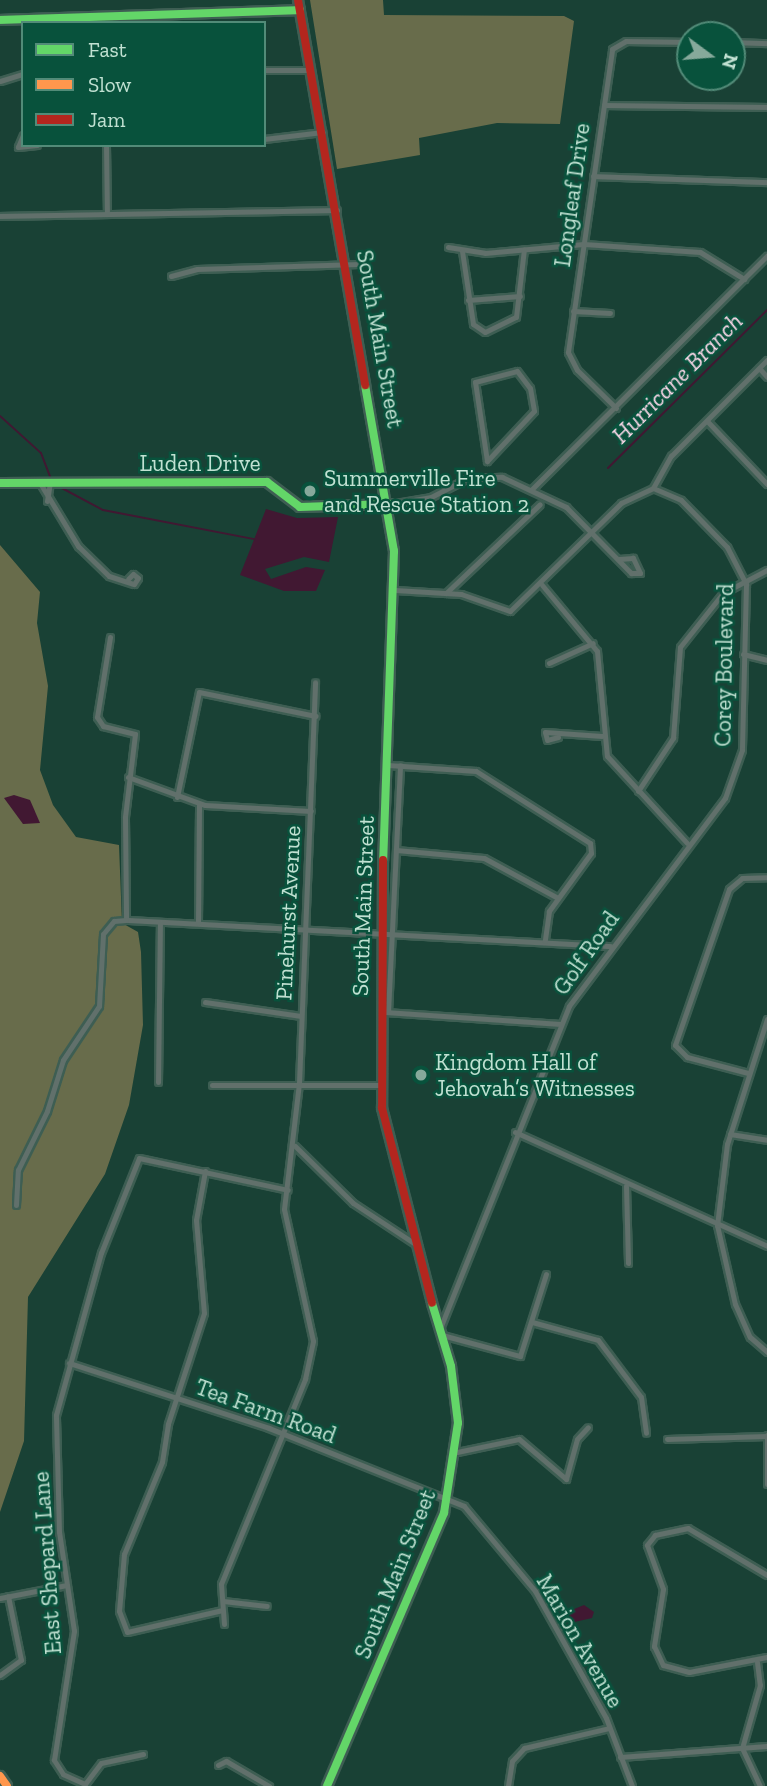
<!DOCTYPE html>
<html>
<head>
<meta charset="utf-8">
<style>
  body { margin:0 }
  #map { position:relative; width:767px; height:1786px; overflow:hidden; background:#194135; font-family:"Zilla Slab",serif }
  div>[style] { position:absolute }
  [style*='--x'] { left:calc(var(--x)*1px); top:calc(var(--y)*1px); width:calc(var(--w)*1px); rotate:calc(var(--a)*1deg) }
  .green>* { inset:0; background:#686c4b }
  .water>* { inset:0; background:#411832 }
  .stream>* { height:2px; margin:-1px; padding:0 1px; transform-origin:1px; border-radius:1px; background:#411832 }
  .roads { filter:drop-shadow(2px 0 #3e5e53) drop-shadow(-2px 0 #3e5e53) drop-shadow(0 2px #3e5e53) drop-shadow(0 -2px #3e5e53) }
  .street>* { height:5px; margin:-2.5px; padding:0 2.5px; transform-origin:2.5px; border-radius:2.5px; background:#61706b }
  .fast>* { height:8px; margin:-4px; padding:0 4px; transform-origin:4px; border-radius:4px; background:#63d668 }
  .slow>* { height:8px; margin:-4px; padding:0 4px; transform-origin:4px; border-radius:4px; background:#ff974d }
  .jam>* { height:8px; margin:-4px; padding:0 4px; transform-origin:4px; border-radius:4px; background:#b3261e }
  .dots>* { width:19px; height:19px; translate:-50% -50%; box-sizing:border-box; border:4px solid #08523c; border-radius:50% }
  span { translate:-50% -50%; white-space:nowrap; text-align:center; line-height:1.15; -webkit-text-stroke:5px #08523c; paint-order:stroke }
  .street-label { font-size:23px; color:#c1e1d2 }
  .poi-label { font-size:23px; color:#c1e1d2 }
  .left { translate:0 -50%; text-align:left }
  .water-label { font-size:24px; color:#fbd8e9; font-style:italic }
  .legend { position:absolute; left:21px; top:21px; width:245px; height:126px; box-sizing:border-box; background:#08523c; border:2px solid #528b78; margin:0; padding:9px 12px; list-style:none; font-size:21px; color:#c1e1d2 }
  .legend li { display:flex; align-items:center; gap:14px; height:35px }
  .legend b { width:35px; border:2px solid #528b78 }
  .north { position:absolute; left:676px; top:21px; width:70px; height:70px; box-sizing:border-box; background:#08523c; border:2px solid #528b78; border-radius:50%; rotate:106deg; font-size:19px; font-weight:700; line-height:28px; text-align:center; color:#c1e1d2 }
  .north::after { content:''; display:block; margin:auto; width:24px; height:32px; background:#86a99b; clip-path:polygon(50% 0,100% 100%,50% 72%,0 100%) }
</style>
</head>
<body>
<div id="map">
  <div class="green">
    <i style="clip-path:polygon(310px 0,383px 0,384px 15px,564px 16px,574px 21px,560px 124px,497px 123px,419px 138px,420px 155px,337px 169px)"></i>
    <i style="clip-path:polygon(0 545px,40px 592px,37px 623px,48px 686px,40px 770px,53px 805px,76px 837px,119px 845px,122px 923px,138px 932px,141px 952px,143px 1025px,129px 1105px,105px 1174px,28px 1297px,24px 1441px,0 1512px)"></i>
  </div>
  <div class="water">
    <i style="clip-path:polygon(266px 509px,297px 518px,338px 517px,329px 562px,304px 557px,265px 569px,271px 579px,306px 567px,325px 570px,316px 591px,284px 591px,240px 575px)"></i>
    <i style="clip-path:polygon(14px 795px,30px 800px,40px 823px,23px 824px,4px 798px)"></i>
    <i style="clip-path:polygon(584px 1605px,594px 1612px,592px 1618px,570px 1623px,567px 1612px)"></i>
  </div>
  <div class="stream">
    <i style="--x:0;--y:416;--w:55;--a:42.1"></i>
    <i style="--x:41;--y:453;--w:28;--a:69"></i>
    <i style="--x:608;--y:468;--w:224;--a:-44.8"></i>
    <i style="--x:58;--y:486;--w:51;--a:28.1"></i>
    <i style="--x:103;--y:510;--w:154;--a:10.9"></i>
  </div>
  <div class="roads">
    <div class="street">
      <i style="--x:732;--y:42;--w:35;--a:2"></i>
      <i style="--x:264;--y:70;--w:47;--a:0"></i>
      <i style="--x:0;--y:81;--w:24;--a:-17"></i>
      <i style="--x:604;--y:105;--w:163;--a:0.7"></i>
      <i style="--x:23;--y:135;--w:13;--a:113"></i>
      <i style="--x:18;--y:147;--w:19;--a:-6"></i>
      <i style="--x:264;--y:139;--w:59;--a:-6.8"></i>
      <i style="--x:106;--y:145;--w:69;--a:89.2"></i>
      <i style="--x:593;--y:176;--w:174;--a:2"></i>
      <i style="--x:0;--y:216;--w:337;--a:-1"></i>
      <i style="--x:448;--y:247;--w:37;--a:9"></i>
      <i style="--x:485;--y:253;--w:99;--a:-5.2"></i>
      <i style="--x:584;--y:244;--w:116;--a:3.9"></i>
      <i style="--x:700;--y:252;--w:52;--a:31.5"></i>
      <i style="--x:462;--y:251;--w:74;--a:81.4"></i>
      <i style="--x:473;--y:324;--w:14;--a:34"></i>
      <i style="--x:485;--y:332;--w:34;--a:-26"></i>
      <i style="--x:516;--y:317;--w:68;--a:-83.3"></i>
      <i style="--x:171;--y:276;--w:27;--a:-15"></i>
      <i style="--x:197;--y:269;--w:162;--a:-1.8"></i>
      <i style="--x:468;--y:300;--w:52;--a:-4.4"></i>
      <i style="--x:573;--y:311;--w:37;--a:3"></i>
      <i style="--x:759;--y:368;--w:12;--a:48"></i>
      <i style="--x:517;--y:371;--w:21;--a:53"></i>
      <i style="--x:530;--y:388;--w:23;--a:80"></i>
      <i style="--x:534;--y:411;--w:69;--a:133.2"></i>
      <i style="--x:487;--y:461;--w:80;--a:-98.6"></i>
      <i style="--x:475;--y:382;--w:43;--a:-14.7"></i>
      <i style="--x:616;--y:408;--w:54;--a:-135.7"></i>
      <i style="--x:577;--y:370;--w:20;--a:-117"></i>
      <i style="--x:568;--y:352;--w:306;--a:-81.7"></i>
      <i style="--x:612;--y:49;--w:16;--a:-30"></i>
      <i style="--x:626;--y:41;--w:64;--a:0.9"></i>
      <i style="--x:707;--y:421;--w:87;--a:46.4"></i>
      <i style="--x:40;--y:483;--w:74;--a:58.9"></i>
      <i style="--x:78;--y:546;--w:43;--a:44.1"></i>
      <i style="--x:109;--y:576;--w:26;--a:18"></i>
      <i style="--x:134;--y:584;--w:7;--a:-56"></i>
      <i style="--x:138;--y:578;--w:6;--a:-141"></i>
      <i style="--x:133;--y:574;--w:7;--a:135"></i>
      <i style="--x:653;--y:488;--w:37;--a:-61"></i>
      <i style="--x:671;--y:456;--w:136;--a:-45"></i>
      <i style="--x:532;--y:489;--w:331;--a:-44.8"></i>
      <i style="--x:47;--y:501;--w:18;--a:-81"></i>
      <i style="--x:390;--y:504;--w:42;--a:-9.7"></i>
      <i style="--x:431;--y:497;--w:42;--a:-27.2"></i>
      <i style="--x:468;--y:478;--w:34;--a:-2"></i>
      <i style="--x:502;--y:477;--w:71;--a:25.1"></i>
      <i style="--x:566;--y:507;--w:93;--a:45.4"></i>
      <i style="--x:631;--y:573;--w:9;--a:0"></i>
      <i style="--x:640;--y:573;--w:17;--a:-115"></i>
      <i style="--x:633;--y:558;--w:14;--a:176"></i>
      <i style="--x:542;--y:585;--w:86;--a:50.2"></i>
      <i style="--x:597;--y:651;--w:105;--a:84.6"></i>
      <i style="--x:607;--y:756;--w:118;--a:47.4"></i>
      <i style="--x:395;--y:590;--w:66;--a:3.5"></i>
      <i style="--x:461;--y:594;--w:52;--a:19.1"></i>
      <i style="--x:510;--y:611;--w:155;--a:-44.2"></i>
      <i style="--x:621;--y:503;--w:35;--a:-25"></i>
      <i style="--x:653;--y:488;--w:30;--a:23"></i>
      <i style="--x:681;--y:500;--w:66;--a:45.6"></i>
      <i style="--x:727;--y:547;--w:42;--a:62.8"></i>
      <i style="--x:746;--y:584;--w:166;--a:91.4"></i>
      <i style="--x:742;--y:750;--w:51;--a:109.5"></i>
      <i style="--x:725;--y:798;--w:260;--a:126.9"></i>
      <i style="--x:569;--y:1006;--w:347;--a:111.8"></i>
      <i style="--x:446;--y:593;--w:129;--a:-43.4"></i>
      <i style="--x:110;--y:637;--w:81;--a:99.2"></i>
      <i style="--x:97;--y:717;--w:11;--a:56"></i>
      <i style="--x:103;--y:726;--w:33;--a:14"></i>
      <i style="--x:135;--y:734;--w:84;--a:96.9"></i>
      <i style="--x:125;--y:817;--w:103;--a:89.4"></i>
      <i style="--x:126;--y:920;--w:485;--a:3.1"></i>
      <i style="--x:743;--y:654;--w:25;--a:14"></i>
      <i style="--x:549;--y:663;--w:48;--a:-24.4"></i>
      <i style="--x:558;--y:737;--w:11;--a:165"></i>
      <i style="--x:547;--y:740;--w:8;--a:-104"></i>
      <i style="--x:545;--y:732;--w:57;--a:4"></i>
      <i style="--x:388;--y:765;--w:88;--a:3.9"></i>
      <i style="--x:476;--y:771;--w:135;--a:32.3"></i>
      <i style="--x:590;--y:843;--w:10;--a:84"></i>
      <i style="--x:591;--y:853;--w:72;--a:125.9"></i>
      <i style="--x:549;--y:911;--w:30;--a:98"></i>
      <i style="--x:128;--y:777;--w:82;--a:20"></i>
      <i style="--x:205;--y:805;--w:106;--a:3.2"></i>
      <i style="--x:638;--y:791;--w:64;--a:-56.6"></i>
      <i style="--x:673;--y:738;--w:91;--a:-85.6"></i>
      <i style="--x:680;--y:647;--w:69;--a:-51.5"></i>
      <i style="--x:723;--y:593;--w:50;--a:-27.6"></i>
      <i style="--x:177;--y:797;--w:107;--a:-78.2"></i>
      <i style="--x:199;--y:692;--w:119;--a:11.6"></i>
      <i style="--x:396;--y:850;--w:88;--a:5.2"></i>
      <i style="--x:484;--y:858;--w:84;--a:28.4"></i>
      <i style="--x:198;--y:923;--w:119;--a:-89.5"></i>
      <i style="--x:205;--y:1002;--w:97;--a:8.3"></i>
      <i style="--x:385;--y:1012;--w:176;--a:3.9"></i>
      <i style="--x:388;--y:1012;--w:247;--a:-87.2"></i>
      <i style="--x:767;--y:1019;--w:131;--a:107.7"></i>
      <i style="--x:727;--y:1144;--w:82;--a:97"></i>
      <i style="--x:717;--y:1225;--w:81;--a:77.2"></i>
      <i style="--x:735;--y:1304;--w:36;--a:66"></i>
      <i style="--x:750;--y:1337;--w:23;--a:41"></i>
      <i style="--x:748;--y:1073;--w:63;--a:-165.3"></i>
      <i style="--x:687;--y:1057;--w:17;--a:-135"></i>
      <i style="--x:675;--y:1045;--w:165;--a:-70.9"></i>
      <i style="--x:729;--y:889;--w:17;--a:-40"></i>
      <i style="--x:742;--y:878;--w:25;--a:-2"></i>
      <i style="--x:158;--y:1082;--w:160;--a:-89.3"></i>
      <i style="--x:212;--y:1085;--w:168;--a:0"></i>
      <i style="--x:515;--y:1132;--w:277;--a:24.3"></i>
      <i style="--x:730;--y:1134;--w:37;--a:9"></i>
      <i style="--x:295;--y:1146;--w:81;--a:44.5"></i>
      <i style="--x:353;--y:1203;--w:73;--a:33.3"></i>
      <i style="--x:205;--y:1171;--w:50;--a:100.4"></i>
      <i style="--x:196;--y:1220;--w:93;--a:85.1"></i>
      <i style="--x:204;--y:1313;--w:117;--a:108"></i>
      <i style="--x:168;--y:1424;--w:38;--a:99"></i>
      <i style="--x:162;--y:1462;--w:100;--a:112.4"></i>
      <i style="--x:124;--y:1554;--w:57;--a:95"></i>
      <i style="--x:119;--y:1611;--w:22;--a:69"></i>
      <i style="--x:127;--y:1632;--w:98;--a:-13"></i>
      <i style="--x:626;--y:1186;--w:77;--a:88.5"></i>
      <i style="--x:16;--y:1205;--w:35;--a:-87"></i>
      <i style="--x:18;--y:1170;--w:66;--a:-63.8"></i>
      <i style="--x:47;--y:1111;--w:53;--a:-72.6"></i>
      <i style="--x:63;--y:1060;--w:65;--a:-56.3"></i>
      <i style="--x:99;--y:1006;--w:72;--a:-86.8"></i>
      <i style="--x:103;--y:934;--w:17;--a:-50"></i>
      <i style="--x:114;--y:921;--w:12;--a:-5"></i>
      <i style="--x:532;--y:1322;--w:68;--a:15.3"></i>
      <i style="--x:598;--y:1340;--w:71;--a:53"></i>
      <i style="--x:641;--y:1397;--w:36;--a:82"></i>
      <i style="--x:442;--y:1335;--w:81;--a:15.1"></i>
      <i style="--x:520;--y:1356;--w:86;--a:-72.4"></i>
      <i style="--x:69;--y:1363;--w:210;--a:18"></i>
      <i style="--x:269;--y:1428;--w:210;--a:21.8"></i>
      <i style="--x:464;--y:1506;--w:111;--a:50.1"></i>
      <i style="--x:535;--y:1591;--w:145;--a:60.8"></i>
      <i style="--x:606;--y:1718;--w:73;--a:69.1"></i>
      <i style="--x:767;--y:1435;--w:49;--a:90"></i>
      <i style="--x:667;--y:1439;--w:100;--a:-1.7"></i>
      <i style="--x:457;--y:1452;--w:63;--a:-11.8"></i>
      <i style="--x:519;--y:1439;--w:62;--a:40.4"></i>
      <i style="--x:566;--y:1479;--w:41;--a:-74.6"></i>
      <i style="--x:577;--y:1439;--w:16;--a:-47"></i>
      <i style="--x:767;--y:1575;--w:92;--a:-149.3"></i>
      <i style="--x:688;--y:1528;--w:34;--a:168"></i>
      <i style="--x:655;--y:1535;--w:13;--a:129"></i>
      <i style="--x:647;--y:1545;--w:47;--a:70"></i>
      <i style="--x:663;--y:1589;--w:58;--a:99"></i>
      <i style="--x:654;--y:1646;--w:21;--a:65"></i>
      <i style="--x:663;--y:1665;--w:27;--a:15"></i>
      <i style="--x:689;--y:1672;--w:79;--a:-10.9"></i>
      <i style="--x:0;--y:1598;--w:68;--a:-11"></i>
      <i style="--x:223;--y:1601;--w:44;--a:6.5"></i>
      <i style="--x:224;--y:1624;--w:40;--a:-94.3"></i>
      <i style="--x:221;--y:1584;--w:222;--a:-67.7"></i>
      <i style="--x:305;--y:1379;--w:39;--a:-78"></i>
      <i style="--x:313;--y:1341;--w:135;--a:-102.4"></i>
      <i style="--x:284;--y:1209;--w:127;--a:-83.2"></i>
      <i style="--x:299;--y:1083;--w:401;--a:-87.7"></i>
      <i style="--x:757;--y:1662;--w:23;--a:83"></i>
      <i style="--x:760;--y:1685;--w:66;--a:105.9"></i>
      <i style="--x:742;--y:1748;--w:42;--a:64.7"></i>
      <i style="--x:0;--y:1675;--w:26;--a:-36"></i>
      <i style="--x:21;--y:1660;--w:65;--a:-101.5"></i>
      <i style="--x:620;--y:1757;--w:147;--a:-4.3"></i>
      <i style="--x:218;--y:1765;--w:9;--a:-27"></i>
      <i style="--x:226;--y:1761;--w:50;--a:30.2"></i>
      <i style="--x:85;--y:1784;--w:24;--a:-156"></i>
      <i style="--x:63;--y:1774;--w:17;--a:-123"></i>
      <i style="--x:54;--y:1760;--w:131;--a:-81.2"></i>
      <i style="--x:74;--y:1631;--w:100;--a:-98.6"></i>
      <i style="--x:59;--y:1532;--w:117;--a:-91.5"></i>
      <i style="--x:56;--y:1415;--w:168;--a:-74.5"></i>
      <i style="--x:101;--y:1253;--w:102;--a:-68.2"></i>
      <i style="--x:139;--y:1158;--w:152;--a:12.1"></i>
      <i style="--x:85;--y:1784;--w:26;--a:-53"></i>
      <i style="--x:101;--y:1763;--w:43;--a:-12.1"></i>
      <i style="--x:508;--y:1786;--w:25;--a:-81"></i>
      <i style="--x:512;--y:1761;--w:18;--a:-47"></i>
      <i style="--x:524;--y:1748;--w:87;--a:-13.2"></i>
    </div>
    <div class="fast">
      <i style="--x:0;--y:20;--w:300;--a:-1.9"></i>
      <i style="--x:365;--y:385;--w:169;--a:80.1"></i>
      <i style="--x:394;--y:551;--w:309;--a:92"></i>
      <i style="--x:0;--y:483;--w:267;--a:-0.2"></i>
      <i style="--x:267;--y:482;--w:41;--a:37.1"></i>
      <i style="--x:300;--y:507;--w:90;--a:-1.9"></i>
      <i style="--x:327;--y:1786;--w:297;--a:-66.8"></i>
      <i style="--x:444;--y:1513;--w:91;--a:-81.2"></i>
      <i style="--x:458;--y:1423;--w:57;--a:-97"></i>
      <i style="--x:451;--y:1366;--w:66;--a:-106.8"></i>
    </div>
    <div class="slow">
      <i style="--x:0;--y:1776;--w:12;--a:55"></i>
    </div>
    <div class="jam">
      <i style="--x:298;--y:0;--w:391;--a:80.1"></i>
      <i style="--x:383;--y:860;--w:248;--a:90.2"></i>
      <i style="--x:382;--y:1108;--w:201;--a:75.6"></i>
    </div>
  </div>
  <div class="dots">
    <i style="left:310px;top:491px;background:#86a99b"></i>
    <i style="left:421px;top:1075px;background:#86a99b"></i>
  </div>
  <div class="street-label">
    <span style="left:572px;top:195px;rotate:-82deg">Longleaf Drive</span>
    <span style="left:380px;top:339px;rotate:80deg">South Main Street</span>
    <span style="left:200px;top:463px">Luden Drive</span>
    <span style="left:724px;top:665px;rotate:-89deg">Corey Boulevard</span>
    <span style="left:363px;top:906px;rotate:-88deg">South Main Street</span>
    <span style="left:288px;top:913px;rotate:-87deg">Pinehurst Avenue</span>
    <span style="left:586px;top:953px;rotate:-55deg">Golf Road</span>
    <span style="left:266px;top:1411px;rotate:20deg">Tea Farm Road</span>
    <span style="left:47px;top:1563px;rotate:-94deg">East Shepard Lane</span>
    <span style="left:395px;top:1574px;rotate:-68deg">South Main Street</span>
    <span style="left:580px;top:1641px;rotate:60deg">Marion Avenue</span>
  </div>
  <div class="poi-label">
    <span class="left" style="left:324px;top:491px">Summerville Fire<br>and Rescue Station 2</span>
    <span class="left" style="left:435px;top:1075px">Kingdom Hall of<br>Jehovah’s Witnesses</span>
  </div>
  <div class="water-label">
    <span style="left:677px;top:378px;rotate:-45deg">Hurricane Branch</span>
  </div>
  <ul class="legend">
  <li><b style="height:9px;background:#63d668"></b>Fast</li>
  <li><b style="height:9px;background:#ff974d"></b>Slow</li>
  <li><b style="height:9px;background:#b3261e"></b>Jam</li>
  </ul>
  <div class="north">N</div>
</div>
</body>
</html>
